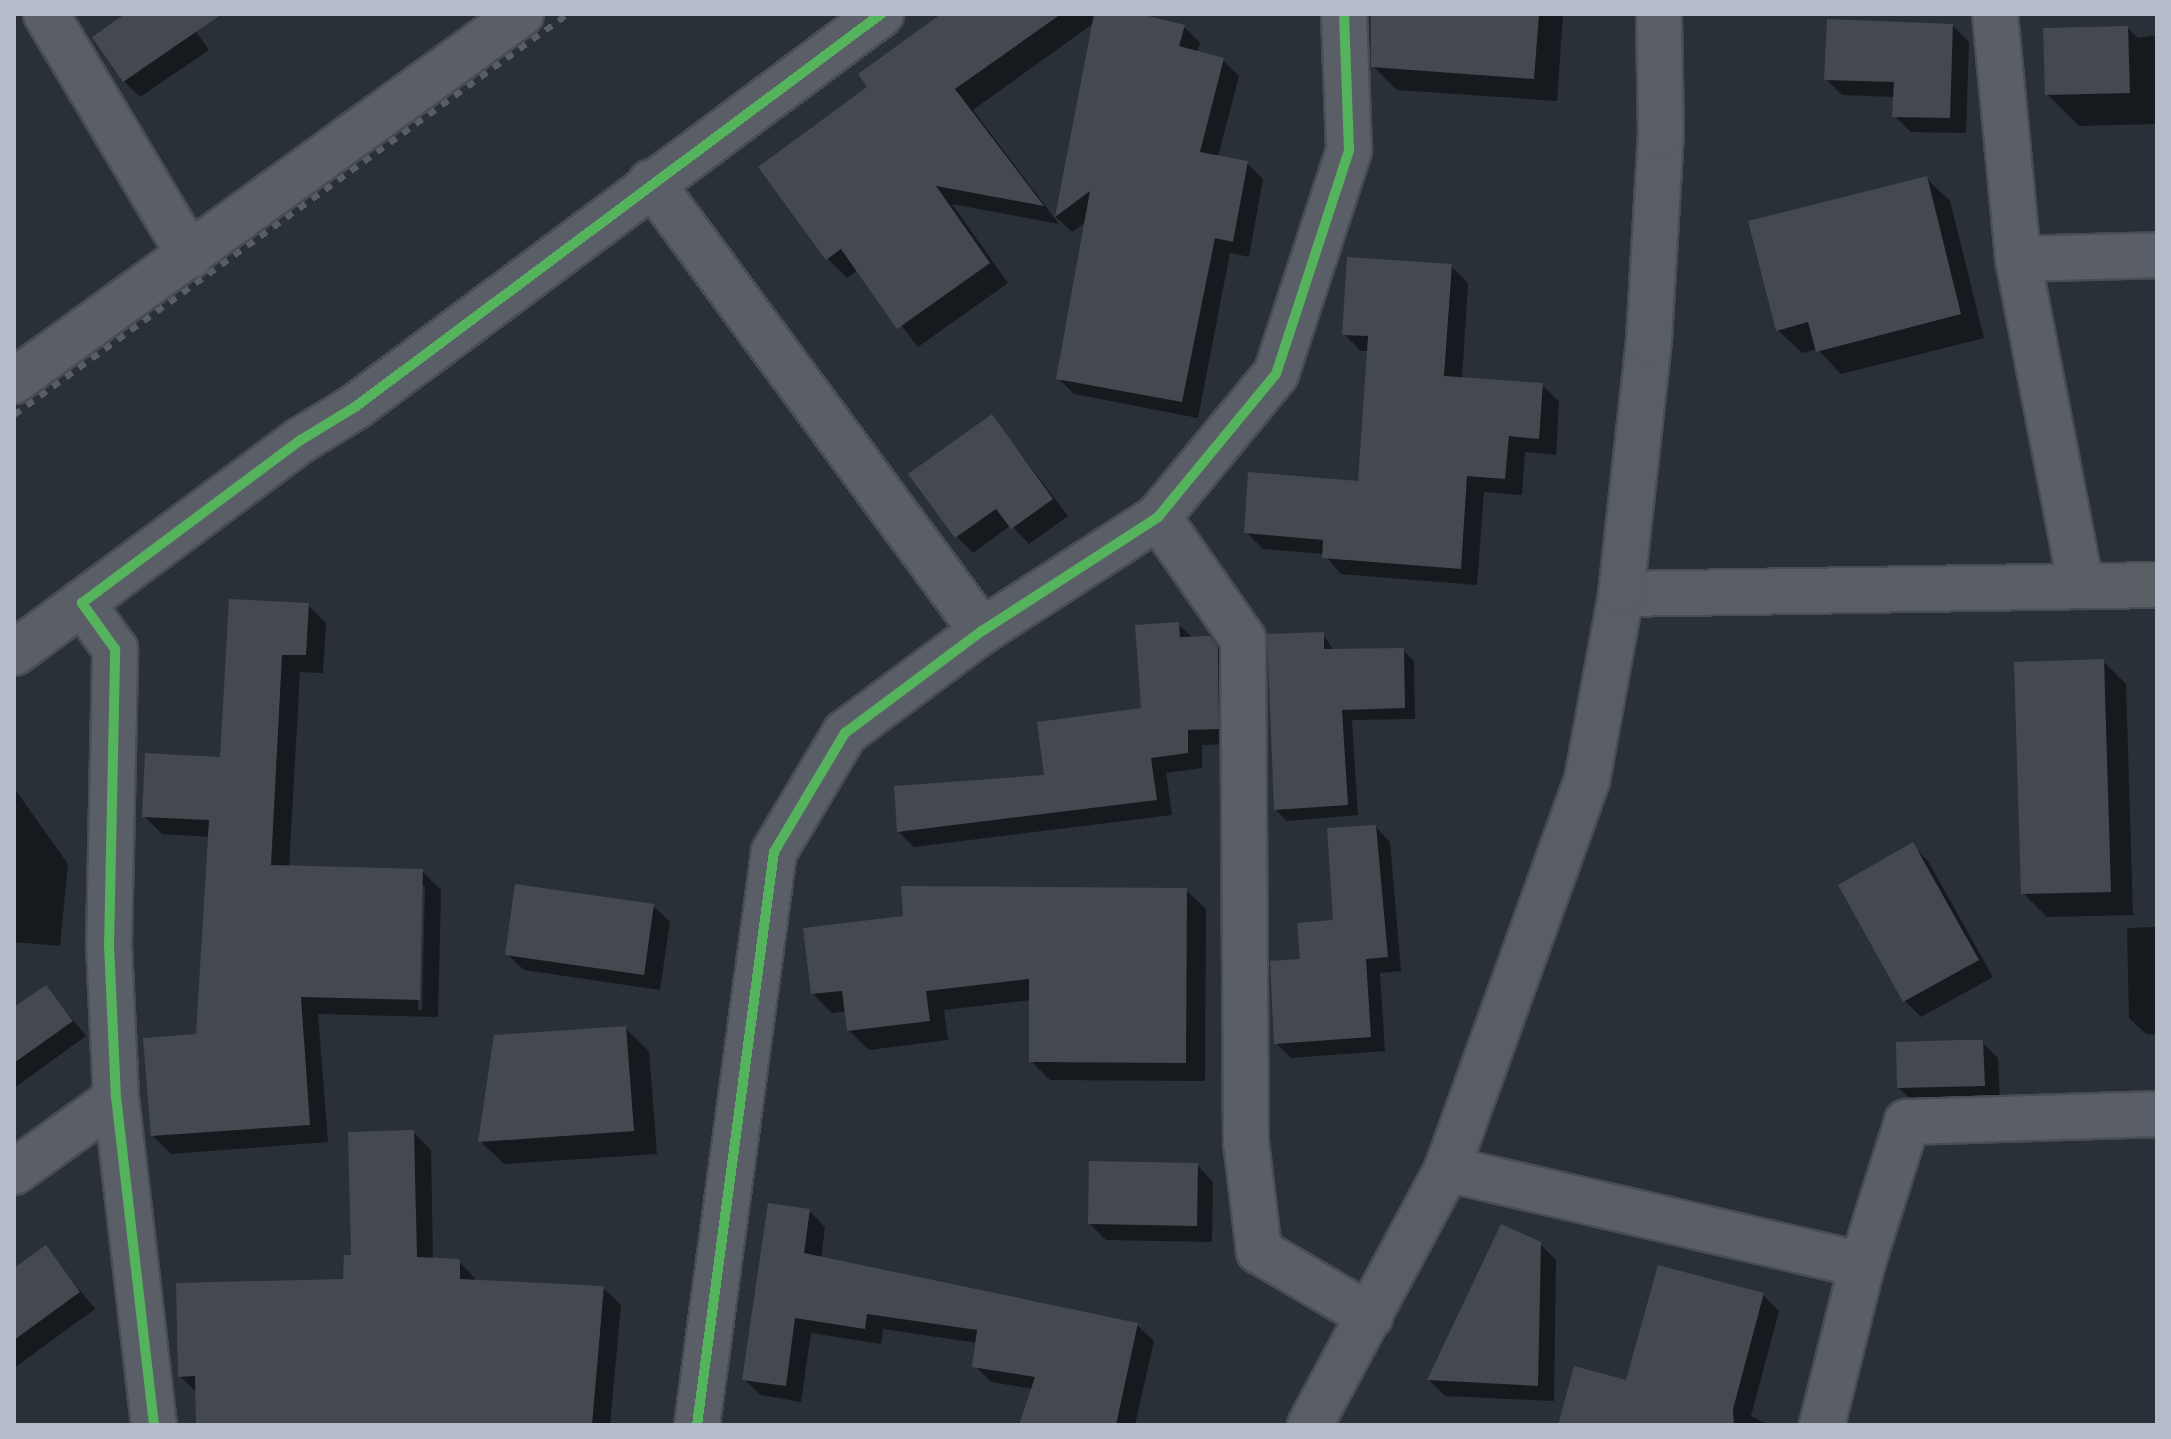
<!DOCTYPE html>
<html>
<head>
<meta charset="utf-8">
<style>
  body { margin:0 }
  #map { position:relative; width:2171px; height:1439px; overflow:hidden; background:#2a3038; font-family:"Titillium Web",sans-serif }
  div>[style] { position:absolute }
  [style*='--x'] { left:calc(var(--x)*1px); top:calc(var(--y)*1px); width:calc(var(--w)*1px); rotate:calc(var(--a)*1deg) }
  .shadow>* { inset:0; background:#0007 }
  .building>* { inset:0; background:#444950 }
  .roads { filter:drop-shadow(2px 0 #484c53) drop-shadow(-2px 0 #484c53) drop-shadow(0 2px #484c53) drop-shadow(0 -2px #484c53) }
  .street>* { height:44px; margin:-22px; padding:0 22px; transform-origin:22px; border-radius:22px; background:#5a5e66 }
  .secondary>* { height:44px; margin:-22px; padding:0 22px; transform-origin:22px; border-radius:22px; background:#595d64 }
  .rail>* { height:6px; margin-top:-3px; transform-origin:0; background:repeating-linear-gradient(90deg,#595d64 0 8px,transparent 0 16px) }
  .cycleway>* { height:10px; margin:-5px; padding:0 5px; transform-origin:5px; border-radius:5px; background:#56b35d }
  span { translate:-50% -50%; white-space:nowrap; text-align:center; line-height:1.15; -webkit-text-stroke:6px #1d2633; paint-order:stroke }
  .frame { position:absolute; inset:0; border:16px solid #b4bcc9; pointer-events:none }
</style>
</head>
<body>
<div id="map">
  <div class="shadow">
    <i style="clip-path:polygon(129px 14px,184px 14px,209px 50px,140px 97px,124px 81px)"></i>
    <i style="clip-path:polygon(944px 14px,1132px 14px,1184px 27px,1200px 43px,1197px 53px,1223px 60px,1239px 76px,1218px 157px,1247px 163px,1263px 179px,1249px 257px,1230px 253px,1198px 418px,1074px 394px,1058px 378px,1087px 221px,1072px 232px,1056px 217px,1094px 23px,973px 110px,1059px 224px,952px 204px,1008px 283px,918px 347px,858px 270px,847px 278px,827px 258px,870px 88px)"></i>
    <i style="clip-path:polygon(1375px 14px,1563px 14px,1557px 101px,1397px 90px,1373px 66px)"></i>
    <i style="clip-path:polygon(1953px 26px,1969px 42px,1966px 133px,1911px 132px,1895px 116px,1895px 97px,1842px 95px,1826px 79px)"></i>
    <i style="clip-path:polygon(2128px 28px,2138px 38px,2157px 35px,2157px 124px,2079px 126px,2047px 94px)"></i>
    <i style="clip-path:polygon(1926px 178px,1950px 201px,1984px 338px,1841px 374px,1817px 349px,1802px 353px,1778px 330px)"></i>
    <i style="clip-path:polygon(1451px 266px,1468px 283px,1462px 379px,1542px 385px,1559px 402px,1556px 455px,1525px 452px,1522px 495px,1484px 492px,1477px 585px,1341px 574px,1324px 554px,1263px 549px,1246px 532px,1360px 483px,1369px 351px,1361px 351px,1344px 334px)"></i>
    <i style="clip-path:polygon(992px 416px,1068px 516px,1029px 544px,1011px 525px,973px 553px,957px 537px)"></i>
    <i style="clip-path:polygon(evenodd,308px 605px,326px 623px,323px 673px,300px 672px,289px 868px,422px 871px,441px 890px,438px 1017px,318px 1014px,328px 1142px,171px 1154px,153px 1136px,198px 1036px,210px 837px,162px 834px,144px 816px,222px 759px,308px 605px,421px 886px,425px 886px,422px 1010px,418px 1010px,421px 886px)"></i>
    <i style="clip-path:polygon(1178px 624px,1193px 638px,1210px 638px,1225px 654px,1233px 744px,1202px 745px,1202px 768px,1166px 773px,1172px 815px,914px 847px,899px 832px,1046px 777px,1143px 710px)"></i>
    <i style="clip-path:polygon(1323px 634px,1334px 651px,1403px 650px,1414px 661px,1415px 719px,1352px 720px,1358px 815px,1287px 821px,1276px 810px)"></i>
    <i style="clip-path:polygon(2103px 661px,2126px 684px,2133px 915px,2047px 917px,2023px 893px)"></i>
    <i style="clip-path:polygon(14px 788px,68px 864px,60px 946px,14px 942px)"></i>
    <i style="clip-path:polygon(1376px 827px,1390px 842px,1401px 971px,1380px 973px,1385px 1051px,1291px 1058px,1276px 1043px,1302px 961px,1335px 922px)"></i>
    <i style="clip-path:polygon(1912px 845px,1928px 861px,1993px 977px,1921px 1017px,1905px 1001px,1840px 886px)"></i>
    <i style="clip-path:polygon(1186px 890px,1206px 909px,1205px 1081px,1050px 1080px,1031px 1061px,1031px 1000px,944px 1010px,948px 1040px,869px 1050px,849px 1031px,847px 1011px,832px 1013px,812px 993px,905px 918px)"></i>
    <i style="clip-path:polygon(653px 906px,670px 922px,660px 990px,524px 970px,507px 954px)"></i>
    <i style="clip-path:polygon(2157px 927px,2157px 1034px,2146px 1034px,2129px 1018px,2127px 928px)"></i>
    <i style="clip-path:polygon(46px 987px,86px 1036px,14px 1088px,14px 1009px)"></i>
    <i style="clip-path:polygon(625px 1028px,649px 1051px,657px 1154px,504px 1164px,480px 1141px)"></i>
    <i style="clip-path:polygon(1982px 1042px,1998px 1058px,2000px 1102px,1916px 1104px,1899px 1088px)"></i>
    <i style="clip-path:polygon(413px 1132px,431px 1150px,433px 1260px,459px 1261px,477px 1281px,603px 1288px,621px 1305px,610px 1425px,198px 1425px,197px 1393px,180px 1376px,345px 1281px)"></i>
    <i style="clip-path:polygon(1197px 1165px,1213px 1182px,1212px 1242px,1106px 1240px,1090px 1224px)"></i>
    <i style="clip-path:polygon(809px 1211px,825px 1227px,821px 1259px,1137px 1325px,1154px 1341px,1135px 1425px,1021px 1425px,1033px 1389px,991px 1382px,975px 1366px,978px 1343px,883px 1329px,881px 1344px,811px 1333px,801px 1402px,760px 1395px,744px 1379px)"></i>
    <i style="clip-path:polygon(1540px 1244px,1556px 1260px,1554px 1401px,1445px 1396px,1429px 1380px)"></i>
    <i style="clip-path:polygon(46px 1248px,95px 1309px,14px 1368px,14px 1271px)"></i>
    <i style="clip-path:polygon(1763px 1295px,1779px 1311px,1751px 1416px,1769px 1425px,1563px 1425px)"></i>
  </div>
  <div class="building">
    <i style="clip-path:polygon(125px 14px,222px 14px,123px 82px,92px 37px)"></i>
    <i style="clip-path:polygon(941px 14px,1061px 14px,955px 89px,1044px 206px,936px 186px,990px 263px,897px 329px,841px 249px,826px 260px,758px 167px,867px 87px,858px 74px)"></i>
    <i style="clip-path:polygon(1094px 14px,1140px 14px,1185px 25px,1179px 46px,1224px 58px,1200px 152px,1248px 161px,1233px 242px,1215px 238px,1182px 402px,1056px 379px,1090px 191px,1055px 217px)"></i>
    <i style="clip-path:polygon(1371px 14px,1539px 14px,1534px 79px,1371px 67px)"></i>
    <i style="clip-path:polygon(1827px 19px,1953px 24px,1950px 118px,1892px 117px,1894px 82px,1824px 80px)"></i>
    <i style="clip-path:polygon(2128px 26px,2130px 93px,2045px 95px,2043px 28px)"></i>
    <i style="clip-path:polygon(1927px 176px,1961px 314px,1816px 352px,1808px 322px,1776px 331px,1748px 221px)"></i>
    <i style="clip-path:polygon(1347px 257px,1452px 264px,1444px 376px,1543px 383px,1539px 439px,1509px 436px,1505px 479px,1467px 476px,1461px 569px,1322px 558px,1323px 540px,1244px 533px,1248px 472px,1358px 481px,1368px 336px,1342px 335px)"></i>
    <i style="clip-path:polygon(992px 414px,1053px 499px,1011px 529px,996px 509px,955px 538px,908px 474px)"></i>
    <i style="clip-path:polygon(229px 599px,309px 603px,306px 655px,282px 655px,271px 865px,423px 869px,420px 1000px,301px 997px,310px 1125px,151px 1136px,143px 1038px,196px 1034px,209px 820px,142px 817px,145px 753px,220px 757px)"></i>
    <i style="clip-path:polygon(1179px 622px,1180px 637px,1210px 636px,1218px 647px,1219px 729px,1188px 730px,1188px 753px,1151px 758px,1157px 800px,897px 832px,894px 786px,1044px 775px,1037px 722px,1141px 708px,1135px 625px)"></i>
    <i style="clip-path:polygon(1324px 632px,1324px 649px,1404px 648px,1405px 708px,1342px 710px,1348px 805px,1274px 810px,1267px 634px)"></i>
    <i style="clip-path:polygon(2104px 659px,2111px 892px,2021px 894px,2014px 662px)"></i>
    <i style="clip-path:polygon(1376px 825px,1388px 957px,1366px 959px,1371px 1037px,1274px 1044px,1270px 961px,1300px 959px,1297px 923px,1333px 920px,1327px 828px)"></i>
    <i style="clip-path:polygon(1913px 842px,1979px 960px,1903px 1002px,1838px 885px)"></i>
    <i style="clip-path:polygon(515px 884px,654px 904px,644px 975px,505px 955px)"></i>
    <i style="clip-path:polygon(901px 886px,1187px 888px,1186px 1063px,1029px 1062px,1029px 979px,926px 991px,930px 1021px,847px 1031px,842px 991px,811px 994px,803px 928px,903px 916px)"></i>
    <i style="clip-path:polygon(46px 985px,73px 1021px,14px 1063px,14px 1007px)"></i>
    <i style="clip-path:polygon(626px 1026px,634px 1131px,478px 1142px,494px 1035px)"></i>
    <i style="clip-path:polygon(1961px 1040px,1983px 1040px,1985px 1086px,1897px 1088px,1896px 1042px)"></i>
    <i style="clip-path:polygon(414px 1130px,417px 1257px,460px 1259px,460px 1279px,604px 1286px,592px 1425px,196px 1425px,195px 1376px,178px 1377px,176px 1283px,343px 1279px,344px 1255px,351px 1255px,348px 1132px)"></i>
    <i style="clip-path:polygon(1089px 1161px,1198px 1163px,1197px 1226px,1088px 1224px)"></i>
    <i style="clip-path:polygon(768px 1203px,810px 1209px,804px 1253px,1138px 1323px,1116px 1425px,1019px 1425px,1035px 1377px,972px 1367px,977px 1330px,867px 1314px,865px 1329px,795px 1318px,786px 1386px,742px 1380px)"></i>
    <i style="clip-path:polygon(1501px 1224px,1541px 1242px,1538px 1386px,1427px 1380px)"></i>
    <i style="clip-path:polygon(46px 1245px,80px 1292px,14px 1340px,14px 1268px)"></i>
    <i style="clip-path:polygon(1658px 1265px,1764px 1293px,1733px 1409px,1734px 1425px,1558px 1425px,1574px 1366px,1626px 1380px)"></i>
  </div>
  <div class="roads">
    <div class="street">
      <i style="--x:46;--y:14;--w:282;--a:59.2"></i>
      <i style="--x:1995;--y:14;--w:246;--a:84.6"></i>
      <i style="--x:2018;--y:259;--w:333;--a:79.1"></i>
      <i style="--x:651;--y:182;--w:558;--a:53.6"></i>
      <i style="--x:2018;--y:259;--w:139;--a:-1.6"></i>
      <i style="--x:14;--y:381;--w:626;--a:-35.9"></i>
      <i style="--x:1158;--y:517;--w:149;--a:55.1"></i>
      <i style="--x:1243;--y:639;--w:503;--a:89.66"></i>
      <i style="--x:1246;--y:1142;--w:110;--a:83.2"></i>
      <i style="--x:1259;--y:1251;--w:129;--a:30.4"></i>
      <i style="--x:14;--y:653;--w:84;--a:-36.3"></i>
      <i style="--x:1447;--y:1169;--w:426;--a:13"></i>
      <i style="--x:14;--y:1172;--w:125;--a:-35.6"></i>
      <i style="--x:154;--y:1425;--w:328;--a:-96.6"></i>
      <i style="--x:116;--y:1099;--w:153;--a:-92.6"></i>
      <i style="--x:109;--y:946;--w:297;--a:-88.8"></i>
      <i style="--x:115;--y:649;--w:57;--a:-125.7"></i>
      <i style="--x:82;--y:603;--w:273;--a:-36.7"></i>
      <i style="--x:301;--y:440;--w:63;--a:-31.4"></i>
      <i style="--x:355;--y:407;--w:657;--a:-36.77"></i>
      <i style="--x:697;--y:1425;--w:578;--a:-82.35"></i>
      <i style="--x:774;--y:852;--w:139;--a:-59.2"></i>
      <i style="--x:845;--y:733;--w:171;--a:-36.7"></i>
      <i style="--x:982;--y:631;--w:210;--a:-32.9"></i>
      <i style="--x:1158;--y:517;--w:185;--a:-50.5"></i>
      <i style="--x:1276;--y:374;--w:236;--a:-71.9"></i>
      <i style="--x:1349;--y:150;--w:136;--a:-92.1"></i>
      <i style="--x:1822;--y:1425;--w:165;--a:-76"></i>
      <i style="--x:1862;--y:1265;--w:150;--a:-72.5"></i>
      <i style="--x:1907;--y:1122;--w:250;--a:-1.8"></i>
    </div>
    <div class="secondary">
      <i style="--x:1621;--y:594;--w:536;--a:-0.96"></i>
      <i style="--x:1310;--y:1425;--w:290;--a:-61.8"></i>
      <i style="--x:1447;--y:1169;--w:413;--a:-70.2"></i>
      <i style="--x:1587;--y:780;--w:189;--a:-79.6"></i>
      <i style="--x:1621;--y:594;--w:256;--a:-83.7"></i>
      <i style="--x:1649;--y:340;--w:207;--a:-86.7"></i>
      <i style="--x:1661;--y:133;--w:119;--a:-91"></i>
    </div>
  </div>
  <div class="rail">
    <i style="--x:14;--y:415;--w:684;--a:-35.9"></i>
  </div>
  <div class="cycleway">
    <i style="--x:154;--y:1425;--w:328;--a:-96.6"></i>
    <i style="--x:116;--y:1099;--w:153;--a:-92.6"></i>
    <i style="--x:109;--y:946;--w:297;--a:-88.8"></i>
    <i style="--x:115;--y:649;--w:57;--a:-125.7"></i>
    <i style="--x:82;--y:603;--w:273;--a:-36.7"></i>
    <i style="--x:301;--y:440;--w:63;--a:-31.4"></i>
    <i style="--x:355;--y:407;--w:657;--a:-36.77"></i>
    <i style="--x:697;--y:1425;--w:578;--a:-82.35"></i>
    <i style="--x:774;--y:852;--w:139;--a:-59.2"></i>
    <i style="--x:845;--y:733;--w:171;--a:-36.7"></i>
    <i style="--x:982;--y:631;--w:210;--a:-32.9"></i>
    <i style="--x:1158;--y:517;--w:185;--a:-50.5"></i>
    <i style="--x:1276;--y:374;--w:236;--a:-71.9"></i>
    <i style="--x:1349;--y:150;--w:136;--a:-92.1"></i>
  </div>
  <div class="frame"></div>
</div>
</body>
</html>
